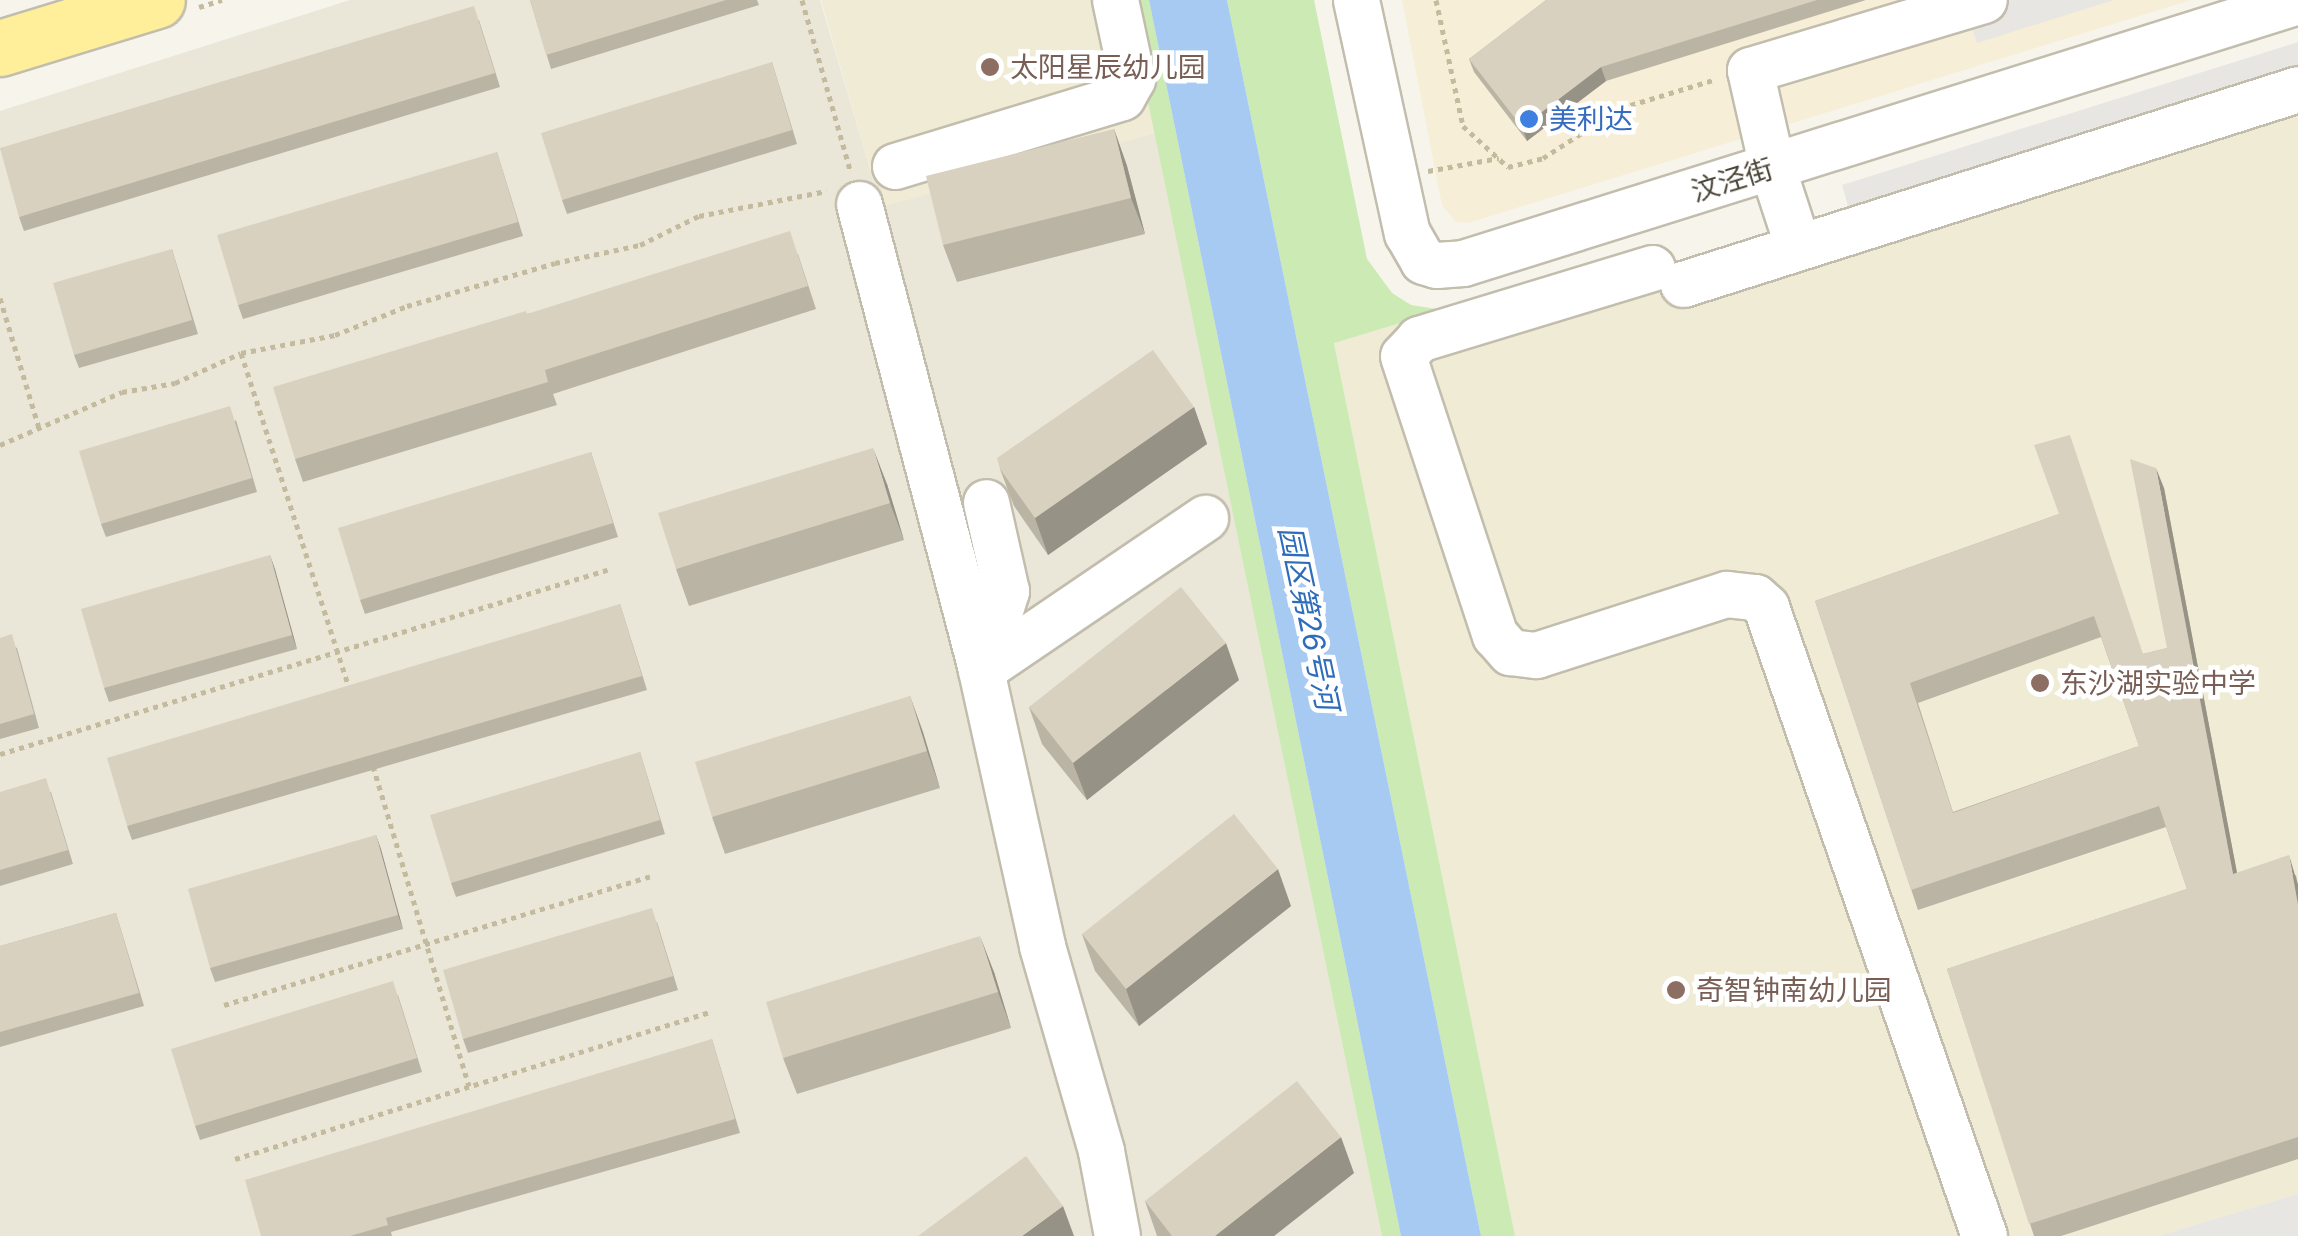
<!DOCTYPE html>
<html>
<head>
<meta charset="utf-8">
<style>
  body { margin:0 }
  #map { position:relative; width:2298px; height:1236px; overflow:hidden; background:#f6f4eb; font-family:Inter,"Noto Sans SC",sans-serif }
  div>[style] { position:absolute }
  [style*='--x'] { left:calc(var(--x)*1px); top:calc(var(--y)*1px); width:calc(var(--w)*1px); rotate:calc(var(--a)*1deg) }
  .residential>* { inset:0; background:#eae7d9 }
  .commercial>* { inset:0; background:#f7eed7 }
  .education>* { inset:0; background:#efebd5 }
  .green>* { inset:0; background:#cbeab4 }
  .parking>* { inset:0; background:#e8e6e2 }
  .water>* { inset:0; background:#a7caf2 }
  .path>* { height:5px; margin-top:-2.5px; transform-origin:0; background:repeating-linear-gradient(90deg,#c4bb9e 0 5px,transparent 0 10px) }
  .roads { filter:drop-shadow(2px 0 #c2bdad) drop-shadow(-2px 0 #c2bdad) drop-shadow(0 2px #c2bdad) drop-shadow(0 -2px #c2bdad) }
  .minor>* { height:45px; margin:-22.5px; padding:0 22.5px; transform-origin:22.5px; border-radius:22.5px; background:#fff }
  .major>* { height:55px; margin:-27.5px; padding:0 27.5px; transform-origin:27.5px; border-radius:27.5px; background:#ffef9b }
  .wall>* { inset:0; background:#bab4a5 }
  .shaded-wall>* { inset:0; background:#979286 }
  .building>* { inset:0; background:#d8d1c0 }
  .dots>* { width:28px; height:28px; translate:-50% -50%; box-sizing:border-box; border:5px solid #fff; border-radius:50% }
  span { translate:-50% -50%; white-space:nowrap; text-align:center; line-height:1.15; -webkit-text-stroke:9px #fff; paint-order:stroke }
  .education-label { font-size:28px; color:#785e54 }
  .left { translate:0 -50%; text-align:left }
  .shop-label { font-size:28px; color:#366cbe }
  .street-label { font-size:28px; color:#4a4638 }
  .water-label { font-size:30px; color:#2e6dba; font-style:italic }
</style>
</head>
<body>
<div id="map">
  <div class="residential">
    <i style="clip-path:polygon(350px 0,820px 0,881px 206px,1155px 133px,1382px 1236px,0 1236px,0 111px)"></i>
  </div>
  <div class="commercial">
    <i style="clip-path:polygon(1402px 0,2191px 0,1468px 223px,1456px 222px,1442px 205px)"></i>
  </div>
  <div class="education">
    <i style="clip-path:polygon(821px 0,1127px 0,1155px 133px,881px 207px)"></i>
    <i style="clip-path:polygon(2298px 110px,2298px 1194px,2158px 1236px,1515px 1236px,1334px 342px,1657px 244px,1674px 299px)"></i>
  </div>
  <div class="green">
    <i style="clip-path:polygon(1127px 0,1149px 0,1401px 1236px,1382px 1236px)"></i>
    <i style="clip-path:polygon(1227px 0,1314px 0,1367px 259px,1392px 293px,1411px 305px,1443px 310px,1334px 343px,1515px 1236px,1481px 1236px)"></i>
  </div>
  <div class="parking">
    <i style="clip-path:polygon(1962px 0,2114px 0,1977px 43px)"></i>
    <i style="clip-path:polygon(2298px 42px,2298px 110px,1859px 244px,1842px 185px)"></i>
    <i style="clip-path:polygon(2298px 1194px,2298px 1236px,2158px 1236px)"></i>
  </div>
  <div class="water">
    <i style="clip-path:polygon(1149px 0,1227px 0,1481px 1236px,1401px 1236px)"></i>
  </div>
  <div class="path">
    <i style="--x:802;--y:0;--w:177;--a:74.2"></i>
    <i style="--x:1436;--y:0;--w:129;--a:77.9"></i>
    <i style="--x:1463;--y:126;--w:61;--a:42.3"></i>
    <i style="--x:1508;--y:167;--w:36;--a:-14"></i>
    <i style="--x:1543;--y:158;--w:93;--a:-32.7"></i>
    <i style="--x:1621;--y:108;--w:96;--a:-16.9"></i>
    <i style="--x:199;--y:7;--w:24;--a:-17"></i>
    <i style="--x:1428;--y:171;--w:72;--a:-10.4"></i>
    <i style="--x:0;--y:298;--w:136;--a:73.3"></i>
    <i style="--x:241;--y:353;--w:352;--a:72.1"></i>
    <i style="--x:0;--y:445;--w:133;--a:-23.5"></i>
    <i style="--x:122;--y:392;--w:54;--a:-9.6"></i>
    <i style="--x:175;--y:383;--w:72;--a:-24.4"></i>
    <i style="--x:241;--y:353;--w:96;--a:-10.8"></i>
    <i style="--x:335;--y:335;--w:78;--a:-21.9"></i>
    <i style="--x:407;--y:306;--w:154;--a:-16.2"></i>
    <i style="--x:555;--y:263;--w:87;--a:-12"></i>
    <i style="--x:640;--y:245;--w:66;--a:-26.2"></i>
    <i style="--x:699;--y:216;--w:130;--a:-11.1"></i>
    <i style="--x:0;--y:754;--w:637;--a:-16.87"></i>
    <i style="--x:373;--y:766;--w:334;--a:73.3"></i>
    <i style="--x:224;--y:1005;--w:445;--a:-16.8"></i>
    <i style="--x:235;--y:1159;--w:498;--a:-17.2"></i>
  </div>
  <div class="roads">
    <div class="minor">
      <i style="--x:1356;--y:0;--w:239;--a:77.7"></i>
      <i style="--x:1407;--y:233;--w:32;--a:60"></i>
      <i style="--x:1423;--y:261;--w:14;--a:17"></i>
      <i style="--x:1436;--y:265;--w:27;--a:-4"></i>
      <i style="--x:1463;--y:263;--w:875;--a:-17.42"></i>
      <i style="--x:1750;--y:70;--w:244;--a:-16.7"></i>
      <i style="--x:1750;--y:70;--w:99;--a:77.2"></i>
      <i style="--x:1772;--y:167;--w:84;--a:72"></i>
      <i style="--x:895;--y:166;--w:237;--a:-16.9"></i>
      <i style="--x:1122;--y:97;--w:21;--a:-61"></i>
      <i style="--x:1132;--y:79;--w:81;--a:-102.1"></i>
      <i style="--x:859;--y:204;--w:482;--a:75.3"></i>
      <i style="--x:981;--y:670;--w:283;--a:77.5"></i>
      <i style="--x:1042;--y:946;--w:213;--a:73.9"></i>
      <i style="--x:1101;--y:1151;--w:86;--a:79.3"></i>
      <i style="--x:1652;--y:268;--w:244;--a:163.1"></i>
      <i style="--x:1419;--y:339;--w:23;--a:133"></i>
      <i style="--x:1403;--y:356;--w:294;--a:71.8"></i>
      <i style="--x:1495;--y:635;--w:23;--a:49"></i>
      <i style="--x:1510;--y:652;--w:26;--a:7"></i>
      <i style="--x:1536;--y:655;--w:200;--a:-17.8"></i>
      <i style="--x:1726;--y:594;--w:29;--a:6"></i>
      <i style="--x:1755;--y:597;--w:15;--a:42"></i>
      <i style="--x:1766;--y:607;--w:666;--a:70.88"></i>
      <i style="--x:1683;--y:284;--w:645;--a:-17.59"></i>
      <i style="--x:982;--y:668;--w:81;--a:-72.7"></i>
      <i style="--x:1006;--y:591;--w:91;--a:-102.7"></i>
      <i style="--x:981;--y:670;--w:271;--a:-34.2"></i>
    </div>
    <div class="major">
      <i style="--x:0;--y:48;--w:164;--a:-17"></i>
    </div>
  </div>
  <div class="wall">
    <i style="clip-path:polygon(530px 0,757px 0,759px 5px,551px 69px)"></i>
    <i style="clip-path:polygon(1546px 0,1866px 0,1606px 81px,1527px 141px,1474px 72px,1469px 59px)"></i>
    <i style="clip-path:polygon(479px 20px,500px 87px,24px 231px,19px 217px)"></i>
    <i style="clip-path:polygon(772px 62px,797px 144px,567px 214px,562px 200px)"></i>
    <i style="clip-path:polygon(1114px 129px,1127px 166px,1145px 234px,957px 282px,943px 245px)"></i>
    <i style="clip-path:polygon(497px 152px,523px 236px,243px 319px,238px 305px)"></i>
    <i style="clip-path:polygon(172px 249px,198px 334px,79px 368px,74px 355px)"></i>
    <i style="clip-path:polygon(798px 254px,816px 309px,553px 394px,557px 405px,303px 482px,295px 459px,527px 314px)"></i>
    <i style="clip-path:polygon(1194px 407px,1207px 444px,1048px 555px,1014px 506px,1000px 469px)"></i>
    <i style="clip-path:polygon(236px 420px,257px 492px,106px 537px,101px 524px)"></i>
    <i style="clip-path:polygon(591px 452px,618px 537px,365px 614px,360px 600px)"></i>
    <i style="clip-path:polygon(887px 484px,904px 540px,689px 606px,676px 569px)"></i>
    <i style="clip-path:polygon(evenodd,2164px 488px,2237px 873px,2296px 875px,2298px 885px,2298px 1159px,2061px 1236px,2034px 1236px,1947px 969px,2187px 889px,2166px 827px,1918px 910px,1815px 601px,2059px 514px,2143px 654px,2167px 648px,2164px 488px,2101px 637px,2139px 746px,1953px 812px,1918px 703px,2101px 637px)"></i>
    <i style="clip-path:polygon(270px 555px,297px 649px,109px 702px,104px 688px)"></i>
    <i style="clip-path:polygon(620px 604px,647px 690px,132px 840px,127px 826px)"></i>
    <i style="clip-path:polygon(0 638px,17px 648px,39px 728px,0 739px)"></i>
    <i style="clip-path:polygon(1239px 680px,1087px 800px,1042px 744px,1029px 707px)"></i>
    <i style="clip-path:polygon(910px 696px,940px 788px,725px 854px,712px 817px)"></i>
    <i style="clip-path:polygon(640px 752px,665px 834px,456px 897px,451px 883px)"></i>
    <i style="clip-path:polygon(0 792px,51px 792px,73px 864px,0 886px)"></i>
    <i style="clip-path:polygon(376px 835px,403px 929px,215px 982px,210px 968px)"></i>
    <i style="clip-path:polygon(1291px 906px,1139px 1026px,1095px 971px,1082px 934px)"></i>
    <i style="clip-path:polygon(116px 913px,144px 1006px,0 1047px,0 946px)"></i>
    <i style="clip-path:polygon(657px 922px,678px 990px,468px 1053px,463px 1039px)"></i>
    <i style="clip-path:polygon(994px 972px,1011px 1028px,797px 1094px,783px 1058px)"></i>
    <i style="clip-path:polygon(398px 995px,422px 1072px,200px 1140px,195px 1126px)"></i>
    <i style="clip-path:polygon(712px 1039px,740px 1133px,391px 1232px,392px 1236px,261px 1236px)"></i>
    <i style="clip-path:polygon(1354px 1173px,1274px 1236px,1157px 1236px,1145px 1201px)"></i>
  </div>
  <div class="shaded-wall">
    <i style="clip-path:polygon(1601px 67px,1606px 81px,1527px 141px,1522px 127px)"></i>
    <i style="clip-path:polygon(1114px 129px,1127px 166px,1145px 234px,1131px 198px)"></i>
    <i style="clip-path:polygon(1194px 407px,1207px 444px,1048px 555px,1035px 518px)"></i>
    <i style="clip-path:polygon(873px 448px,887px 484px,904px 540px,890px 503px)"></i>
    <i style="clip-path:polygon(2156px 468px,2164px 488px,2241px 894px,2233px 874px)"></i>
    <i style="clip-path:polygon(270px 555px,275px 569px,297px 649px,292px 635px)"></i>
    <i style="clip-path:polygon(1226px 643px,1239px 680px,1087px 800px,1073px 763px)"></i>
    <i style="clip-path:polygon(910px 696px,923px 732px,940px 788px,927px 751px)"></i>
    <i style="clip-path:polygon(376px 835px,381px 849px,403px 929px,398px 915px)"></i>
    <i style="clip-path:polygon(2289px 855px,2298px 885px,2298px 905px)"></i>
    <i style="clip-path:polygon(1278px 869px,1291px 906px,1139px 1026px,1126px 989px)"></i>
    <i style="clip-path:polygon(980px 936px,994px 972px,1011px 1028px,998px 992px)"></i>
    <i style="clip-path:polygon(1341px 1137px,1354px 1173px,1274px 1236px,1215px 1236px)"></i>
    <i style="clip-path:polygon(1063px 1206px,1074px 1236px,1022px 1236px)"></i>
  </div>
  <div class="building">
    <i style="clip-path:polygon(530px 0,726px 0,546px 55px)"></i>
    <i style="clip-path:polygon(1546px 0,1817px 0,1601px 67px,1522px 127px,1469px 59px)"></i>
    <i style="clip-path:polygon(474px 6px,495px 73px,19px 217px,0 148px)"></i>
    <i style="clip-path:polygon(772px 62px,792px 130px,562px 200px,541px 133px)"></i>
    <i style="clip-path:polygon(1114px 129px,1131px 198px,943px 245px,926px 176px)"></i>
    <i style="clip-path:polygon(497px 152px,518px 222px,238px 305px,217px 235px)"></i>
    <i style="clip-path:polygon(790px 231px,808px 286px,545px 370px,548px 382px,295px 459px,273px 387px,526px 311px,527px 314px)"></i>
    <i style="clip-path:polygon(172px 249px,192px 320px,74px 355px,53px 283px)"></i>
    <i style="clip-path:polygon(1153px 350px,1194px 407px,1035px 518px,1000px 469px,997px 458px)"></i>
    <i style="clip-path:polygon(230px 406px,252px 478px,101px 524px,79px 451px)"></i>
    <i style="clip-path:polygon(evenodd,2070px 435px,2143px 654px,2167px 648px,2130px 459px,2156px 468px,2233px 874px,2289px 855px,2298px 905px,2298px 1137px,2029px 1224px,1947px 969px,2187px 889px,2159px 806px,1911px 890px,1815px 601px,2059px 514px,2034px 445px,2070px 435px,2094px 616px,2139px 746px,1953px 813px,1910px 683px,2094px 616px)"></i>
    <i style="clip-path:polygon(873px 448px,890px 503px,676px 569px,658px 513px)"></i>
    <i style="clip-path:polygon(591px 452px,613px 523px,360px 600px,338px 528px)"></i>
    <i style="clip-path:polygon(270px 555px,292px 635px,104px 688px,81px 609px)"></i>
    <i style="clip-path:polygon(1181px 587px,1226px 643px,1073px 763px,1029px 707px)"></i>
    <i style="clip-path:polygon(620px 604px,642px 676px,127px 826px,107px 758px)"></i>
    <i style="clip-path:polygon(12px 634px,34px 714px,0 724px,0 638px)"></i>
    <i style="clip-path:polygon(910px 696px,927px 751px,712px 817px,695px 762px)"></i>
    <i style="clip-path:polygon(640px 752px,660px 820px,451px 883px,430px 815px)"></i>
    <i style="clip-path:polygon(46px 778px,68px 850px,0 870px,0 792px)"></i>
    <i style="clip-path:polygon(1234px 814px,1278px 869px,1126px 989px,1082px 934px)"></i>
    <i style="clip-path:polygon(376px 835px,398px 915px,210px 968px,188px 889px)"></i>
    <i style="clip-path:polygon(652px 908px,673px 976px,463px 1039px,443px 970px)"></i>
    <i style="clip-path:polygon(116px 913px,139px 993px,0 1032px,0 946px)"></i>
    <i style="clip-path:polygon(980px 936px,998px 992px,783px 1058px,766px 1002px)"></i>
    <i style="clip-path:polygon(393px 981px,417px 1058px,195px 1126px,171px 1049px)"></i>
    <i style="clip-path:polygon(712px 1039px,735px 1119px,386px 1218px,388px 1225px,350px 1236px,261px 1236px,245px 1180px)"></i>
    <i style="clip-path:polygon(1297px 1081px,1341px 1137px,1215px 1236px,1172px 1236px,1145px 1201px)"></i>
    <i style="clip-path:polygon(1026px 1156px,1063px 1206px,1022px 1236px,918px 1236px)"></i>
  </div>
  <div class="dots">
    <i style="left:990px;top:67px;background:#8d6e63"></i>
    <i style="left:1529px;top:119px;background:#3f7fe0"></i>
    <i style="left:2040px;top:683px;background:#8d6e63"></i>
    <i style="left:1676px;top:990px;background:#8d6e63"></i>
  </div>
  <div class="education-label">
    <span class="left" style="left:1010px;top:67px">太阳星辰幼儿园</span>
    <span class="left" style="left:2060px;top:683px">东沙湖实验中学</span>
    <span class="left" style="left:1696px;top:990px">奇智钟南幼儿园</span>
  </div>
  <div class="shop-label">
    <span class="left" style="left:1549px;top:119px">美利达</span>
  </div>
  <div class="street-label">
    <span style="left:1732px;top:180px;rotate:-17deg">汶泾街</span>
  </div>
  <div class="water-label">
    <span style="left:1309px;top:618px;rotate:78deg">园区第26号河</span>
  </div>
</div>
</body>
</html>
